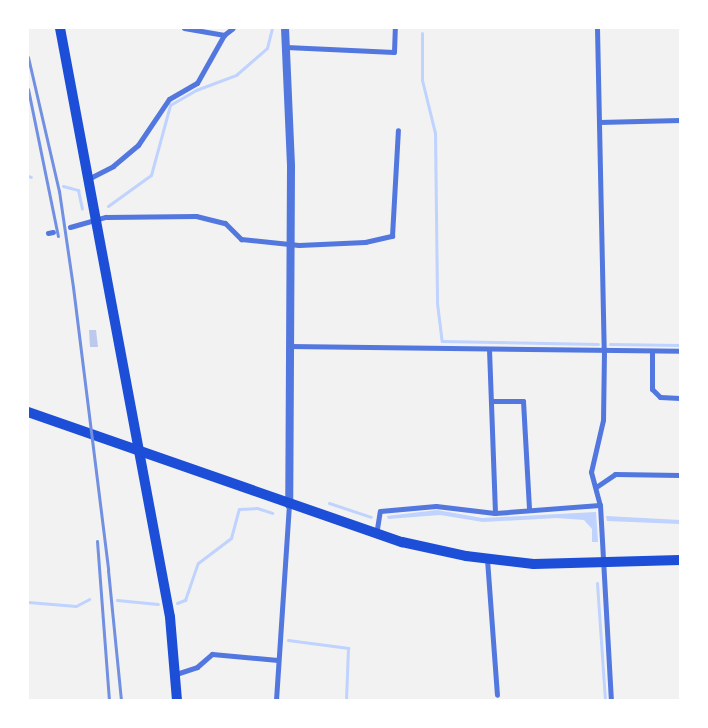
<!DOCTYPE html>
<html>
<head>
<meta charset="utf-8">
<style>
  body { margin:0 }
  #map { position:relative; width:708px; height:728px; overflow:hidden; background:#f2f2f2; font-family:"PT Sans",sans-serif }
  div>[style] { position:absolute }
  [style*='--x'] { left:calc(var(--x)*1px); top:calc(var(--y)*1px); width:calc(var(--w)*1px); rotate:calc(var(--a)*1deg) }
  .water>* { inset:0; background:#bfd3fe }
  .stream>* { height:3px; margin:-1.5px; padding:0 1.5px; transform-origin:1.5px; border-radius:1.5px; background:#bfd3fe }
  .building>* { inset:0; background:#bdc9ec }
  .minor>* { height:5px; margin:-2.5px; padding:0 2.5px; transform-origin:2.5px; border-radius:2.5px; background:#5277de }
  .tertiary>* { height:8px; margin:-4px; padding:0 4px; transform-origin:4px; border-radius:4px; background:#5277de }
  .trunk>* { height:10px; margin:-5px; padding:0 5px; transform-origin:5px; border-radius:5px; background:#1d4ed8 }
  .rail>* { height:3px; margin:-1.5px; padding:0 1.5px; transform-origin:1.5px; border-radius:1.5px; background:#7290e2 }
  span { translate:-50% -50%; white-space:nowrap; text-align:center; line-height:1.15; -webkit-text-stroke:4px #fff; paint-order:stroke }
  .frame { position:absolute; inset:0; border:29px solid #fff; pointer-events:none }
</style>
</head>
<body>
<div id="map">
  <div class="water">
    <i style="clip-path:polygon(437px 510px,482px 518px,596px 512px,598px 542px,592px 542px,592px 529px,584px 520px,557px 518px,483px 522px,440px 515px,388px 519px,387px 516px)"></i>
    <i style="clip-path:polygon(606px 516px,680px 520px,680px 524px,607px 521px)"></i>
  </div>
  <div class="stream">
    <i style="--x:422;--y:33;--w:47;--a:90"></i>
    <i style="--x:422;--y:80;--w:55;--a:76.2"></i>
    <i style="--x:435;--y:133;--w:170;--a:89.3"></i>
    <i style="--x:437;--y:303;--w:38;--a:83"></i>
    <i style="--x:442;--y:341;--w:156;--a:1.1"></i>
    <i style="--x:28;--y:176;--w:3;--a:18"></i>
    <i style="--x:63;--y:186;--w:16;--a:15"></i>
    <i style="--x:78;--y:190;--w:19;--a:78"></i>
    <i style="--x:108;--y:206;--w:53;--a:-35.8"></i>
    <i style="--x:151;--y:175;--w:73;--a:-74.8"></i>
    <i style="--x:170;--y:105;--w:30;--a:-30"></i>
    <i style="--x:196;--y:90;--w:43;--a:-20.6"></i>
    <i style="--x:236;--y:75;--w:41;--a:-41.1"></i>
    <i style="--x:267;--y:48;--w:21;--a:-76"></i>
    <i style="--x:610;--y:344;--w:70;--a:0.8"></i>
    <i style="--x:329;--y:503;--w:44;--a:18.4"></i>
    <i style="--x:597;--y:583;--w:117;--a:86.1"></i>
    <i style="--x:117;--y:600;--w:41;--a:5.6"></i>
    <i style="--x:28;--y:602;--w:48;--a:4.8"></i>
    <i style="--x:76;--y:606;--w:15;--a:-28"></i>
    <i style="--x:177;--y:603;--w:9;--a:-21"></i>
    <i style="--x:185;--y:600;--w:39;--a:-71"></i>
    <i style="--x:198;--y:563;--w:41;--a:-37.1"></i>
    <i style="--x:231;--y:538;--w:30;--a:-75"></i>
    <i style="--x:239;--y:509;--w:18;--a:-3"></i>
    <i style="--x:257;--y:508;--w:16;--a:18"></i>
    <i style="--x:288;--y:640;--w:61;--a:7.6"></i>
    <i style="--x:348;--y:648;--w:52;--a:92.2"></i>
  </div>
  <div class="building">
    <i style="clip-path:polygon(89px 330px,96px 330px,98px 347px,90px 347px)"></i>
  </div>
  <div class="minor">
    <i style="--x:184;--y:28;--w:41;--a:9.9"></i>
    <i style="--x:224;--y:35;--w:11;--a:-38"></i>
    <i style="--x:597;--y:28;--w:322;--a:88.8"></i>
    <i style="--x:604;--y:350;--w:70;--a:90.8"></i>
    <i style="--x:603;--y:420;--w:53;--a:103"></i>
    <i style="--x:591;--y:472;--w:34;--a:75"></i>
    <i style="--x:600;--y:505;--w:195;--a:86.8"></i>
    <i style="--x:286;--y:47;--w:108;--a:2.7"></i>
    <i style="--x:394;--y:52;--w:24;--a:-88"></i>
    <i style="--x:599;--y:122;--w:81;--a:-1.4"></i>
    <i style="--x:88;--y:179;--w:28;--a:-27"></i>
    <i style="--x:113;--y:166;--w:33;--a:-40"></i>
    <i style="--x:138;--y:145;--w:55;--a:-56"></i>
    <i style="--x:169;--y:99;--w:32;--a:-30"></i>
    <i style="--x:197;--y:83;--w:55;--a:-60.6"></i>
    <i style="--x:70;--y:227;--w:37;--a:-16"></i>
    <i style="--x:106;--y:217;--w:90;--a:-0.6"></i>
    <i style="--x:196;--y:216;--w:30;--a:14"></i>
    <i style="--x:225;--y:223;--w:23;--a:45"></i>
    <i style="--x:241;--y:239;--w:58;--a:5.9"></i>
    <i style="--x:299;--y:245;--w:66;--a:-2.6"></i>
    <i style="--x:365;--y:242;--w:28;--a:-13"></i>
    <i style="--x:392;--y:236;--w:106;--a:-86.8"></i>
    <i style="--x:48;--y:233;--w:5;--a:-11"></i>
    <i style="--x:289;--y:346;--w:391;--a:0.7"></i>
    <i style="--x:489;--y:349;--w:164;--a:87.9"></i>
    <i style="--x:652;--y:351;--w:38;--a:90"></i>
    <i style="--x:652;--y:389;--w:11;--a:45"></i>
    <i style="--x:660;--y:397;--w:20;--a:3"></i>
    <i style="--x:491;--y:401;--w:32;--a:0"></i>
    <i style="--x:523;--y:401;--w:109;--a:86.8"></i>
    <i style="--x:596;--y:487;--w:23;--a:-34"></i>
    <i style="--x:615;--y:474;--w:65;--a:0.9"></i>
    <i style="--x:376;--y:535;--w:24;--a:-81"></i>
    <i style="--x:380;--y:511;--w:56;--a:-5.1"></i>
    <i style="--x:436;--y:506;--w:59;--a:6.8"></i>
    <i style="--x:495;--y:513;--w:105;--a:-4.4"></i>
    <i style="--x:487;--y:559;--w:136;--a:85.8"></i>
    <i style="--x:176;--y:674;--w:22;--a:-18"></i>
    <i style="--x:197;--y:667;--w:20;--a:-41"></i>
    <i style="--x:212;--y:654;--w:66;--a:5.2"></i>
    <i style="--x:276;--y:700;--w:195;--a:-86.2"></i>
  </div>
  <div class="tertiary">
    <i style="--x:285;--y:28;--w:139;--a:87.5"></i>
    <i style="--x:291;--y:167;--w:338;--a:90.3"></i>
  </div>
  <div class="trunk">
    <i style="--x:60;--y:28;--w:599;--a:79.42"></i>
    <i style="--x:170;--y:617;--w:83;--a:85.2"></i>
    <i style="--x:28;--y:412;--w:396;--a:19.2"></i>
    <i style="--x:402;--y:542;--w:66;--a:12.3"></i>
    <i style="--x:466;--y:556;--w:68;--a:6.7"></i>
    <i style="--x:534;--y:564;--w:146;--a:-1.6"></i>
  </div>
  <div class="rail">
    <i style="--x:28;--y:57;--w:138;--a:77"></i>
    <i style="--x:59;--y:191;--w:97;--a:81.7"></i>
    <i style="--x:73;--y:287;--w:285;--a:82.9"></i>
    <i style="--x:108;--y:570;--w:131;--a:84.3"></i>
    <i style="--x:28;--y:89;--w:150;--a:78.5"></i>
    <i style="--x:97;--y:541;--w:159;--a:85.7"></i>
  </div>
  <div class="frame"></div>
</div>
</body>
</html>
